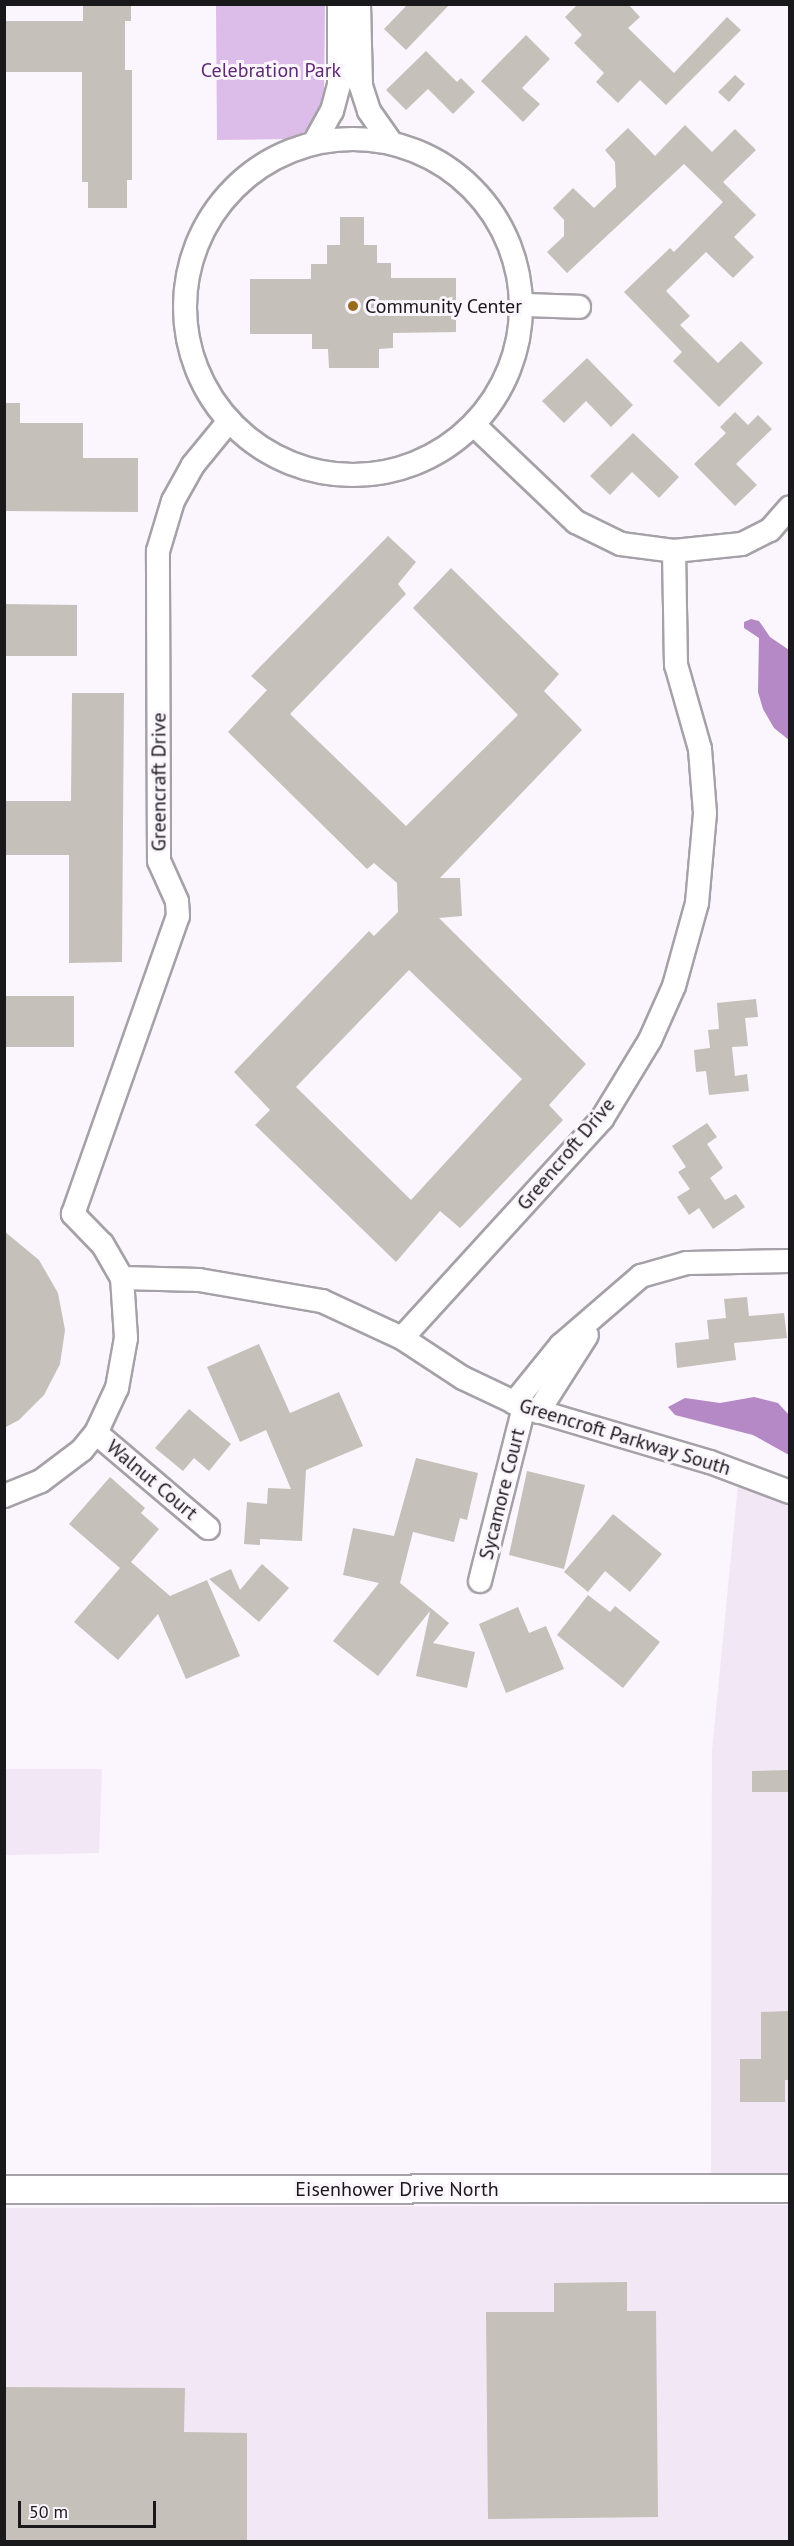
<!DOCTYPE html>
<html>
<head>
<meta charset="utf-8">
<style>
  body { margin:0 }
  #map { position:relative; width:794px; height:2546px; overflow:hidden; background:#fbf5fd; font-family:"PT Sans",sans-serif }
  div>[style] { position:absolute }
  [style*='--x'] { left:calc(var(--x)*1px); top:calc(var(--y)*1px); width:calc(var(--w)*1px); rotate:calc(var(--a)*1deg) }
  .built>* { inset:0; background:#f1e7f5 }
  .green>* { inset:0; background:#dcbce8 }
  .water>* { inset:0; background:#b489c5 }
  .building>* { inset:0; background:#c5c0b9 }
  .roads { filter:drop-shadow(2px 0 #a6a1a8) drop-shadow(-2px 0 #a6a1a8) drop-shadow(0 2px #a6a1a8) drop-shadow(0 -2px #a6a1a8) }
  .minor>* { height:22px; margin:-11px; padding:0 11px; transform-origin:11px; border-radius:11px; background:#fff }
  .minor>.ring { margin:-11px; padding:0; box-sizing:content-box; background:none; border:22px solid #fff; border-radius:50% }
  .tertiary>* { height:27px; margin:-13.5px; padding:0 13.5px; transform-origin:13.5px; border-radius:13.5px; background:#fff }
  .dots>* { width:16px; height:16px; translate:-50% -50%; box-sizing:border-box; border:3px solid #fbf5fd; border-radius:50% }
  span { translate:-50% -50%; white-space:nowrap; text-align:center; line-height:1.15; -webkit-text-stroke:6px #fbf5fd; paint-order:stroke }
  .park-label { font-size:20px; color:#5f2a73 }
  .poi-label { font-size:20px; color:#19181a }
  .left { translate:0 -50%; text-align:left }
  .street-label { font-size:20px; color:#19181a }
  .frame { position:absolute; inset:0; border:6px solid #19181a; pointer-events:none }
  .scale { position:absolute; left:18px; top:2501px; width:138px; height:27px; box-sizing:border-box; border:3px solid #19181a; border-top:0; padding-left:8px; font-size:18px; line-height:21px; white-space:nowrap; color:#19181a; -webkit-text-stroke:4px #fbf5fd; paint-order:stroke }
</style>
</head>
<body>
<div id="map">
  <div class="built">
    <i style="clip-path:polygon(738px 1485px,789px 1503px,790px 2176px,711px 2175px,712px 1751px)"></i>
    <i style="clip-path:polygon(4px 1769px,102px 1769px,99px 1853px,5px 1855px)"></i>
    <i style="clip-path:polygon(789px 2205px,789px 2541px,5px 2542px,5px 2208px)"></i>
  </div>
  <div class="green">
    <i style="clip-path:polygon(216px 5px,325px 5px,324px 93px,316px 122px,304px 132px,292px 139px,217px 140px)"></i>
  </div>
  <div class="water">
    <i style="clip-path:polygon(751px 619px,759px 621px,770px 637px,789px 650px,789px 740px,774px 728px,763px 709px,758px 692px,759px 638px,744px 628px,744px 622px)"></i>
    <i style="clip-path:polygon(754px 1397px,778px 1403px,789px 1415px,789px 1455px,753px 1435px,675px 1415px,668px 1407px,685px 1398px,720px 1403px)"></i>
  </div>
  <div class="building">
    <i style="clip-path:polygon(83px 4px,131px 4px,131px 21px,125px 21px,125px 70px,132px 70px,132px 180px,127px 180px,127px 208px,88px 208px,88px 182px,82px 182px,82px 72px,4px 72px,4px 21px,83px 21px)"></i>
    <i style="clip-path:polygon(408px 4px,450px 4px,406px 50px,384px 29px)"></i>
    <i style="clip-path:polygon(578px 4px,628px 4px,640px 17px,628px 28px,674px 73px,727px 17px,741px 30px,666px 105px,640px 80px,618px 103px,596px 82px,604px 73px,574px 43px,582px 35px,565px 17px)"></i>
    <i style="clip-path:polygon(526px 35px,550px 59px,522px 88px,540px 104px,523px 122px,481px 81px)"></i>
    <i style="clip-path:polygon(426px 51px,457px 82px,461px 78px,475px 92px,453px 114px,428px 89px,406px 110px,386px 90px)"></i>
    <i style="clip-path:polygon(735px 75px,745px 84px,729px 102px,718px 92px)"></i>
    <i style="clip-path:polygon(685px 125px,712px 152px,735px 129px,756px 150px,723px 182px,756px 215px,734px 237px,754px 257px,733px 278px,706px 252px,666px 291px,690px 316px,680px 325px,718px 363px,741px 341px,763px 363px,719px 407px,673px 361px,682px 352px,624px 292px,670px 248px,674px 252px,723px 202px,684px 164px,567px 273px,547px 252px,564px 236px,564px 220px,553px 208px,573px 188px,594px 208px,616px 187px,615px 162px,605px 150px,628px 128px,655px 156px)"></i>
    <i style="clip-path:polygon(340px 217px,364px 217px,364px 245px,377px 245px,377px 263px,391px 263px,391px 278px,456px 278px,456px 332px,393px 333px,393px 348px,379px 349px,379px 368px,329px 368px,328px 349px,312px 349px,312px 334px,250px 334px,250px 279px,311px 279px,311px 264px,327px 264px,327px 245px,340px 245px)"></i>
    <i style="clip-path:polygon(587px 358px,633px 405px,611px 427px,586px 401px,564px 423px,542px 401px)"></i>
    <i style="clip-path:polygon(4px 403px,20px 403px,20px 423px,83px 423px,83px 458px,138px 458px,138px 512px,4px 511px)"></i>
    <i style="clip-path:polygon(735px 412px,748px 425px,758px 415px,772px 429px,736px 464px,757px 485px,735px 506px,694px 464px,726px 433px,720px 427px)"></i>
    <i style="clip-path:polygon(633px 433px,679px 477px,659px 498px,632px 472px,610px 495px,590px 476px)"></i>
    <i style="clip-path:polygon(evenodd,388px 536px,416px 562px,398px 584px,406px 594px,290px 714px,406px 826px,518px 715px,413px 608px,451px 568px,559px 674px,544px 691px,582px 730px,440px 878px,460px 878px,462px 916px,439px 918px,586px 1064px,549px 1105px,563px 1120px,465px 1223px,460px 1228px,440px 1211px,396px 1262px,255px 1125px,270px 1110px,234px 1072px,369px 931px,374px 936px,398px 912px,397px 883px,374px 863px,367px 869px,228px 732px,267px 690px,251px 676px,388px 536px,409px 970px,522px 1079px,411px 1200px,296px 1087px,409px 970px)"></i>
    <i style="clip-path:polygon(4px 604px,77px 605px,77px 656px,4px 656px)"></i>
    <i style="clip-path:polygon(72px 693px,124px 693px,122px 962px,69px 963px,69px 855px,4px 855px,4px 801px,71px 801px)"></i>
    <i style="clip-path:polygon(4px 996px,74px 996px,74px 1047px,4px 1047px)"></i>
    <i style="clip-path:polygon(756px 999px,758px 1017px,745px 1018px,748px 1046px,732px 1047px,735px 1076px,747px 1074px,749px 1091px,709px 1095px,706px 1071px,696px 1072px,694px 1050px,710px 1048px,708px 1030px,719px 1029px,717px 1003px)"></i>
    <i style="clip-path:polygon(707px 1123px,717px 1137px,707px 1144px,723px 1168px,710px 1178px,725px 1200px,736px 1194px,745px 1207px,713px 1229px,699px 1208px,689px 1215px,677px 1197px,690px 1189px,678px 1172px,686px 1167px,672px 1146px)"></i>
    <i style="clip-path:polygon(4px 1231px,39px 1260px,58px 1293px,65px 1330px,60px 1364px,44px 1395px,19px 1420px,4px 1428px)"></i>
    <i style="clip-path:polygon(747px 1297px,749px 1316px,784px 1313px,787px 1338px,734px 1343px,736px 1360px,677px 1368px,675px 1343px,709px 1339px,707px 1320px,726px 1318px,724px 1299px)"></i>
    <i style="clip-path:polygon(259px 1344px,290px 1413px,339px 1392px,363px 1446px,306px 1470px,302px 1541px,260px 1539px,260px 1545px,244px 1544px,247px 1502px,267px 1504px,268px 1488px,291px 1489px,266px 1430px,240px 1442px,207px 1367px)"></i>
    <i style="clip-path:polygon(189px 1409px,231px 1444px,209px 1471px,194px 1458px,183px 1471px,155px 1448px)"></i>
    <i style="clip-path:polygon(416px 1458px,478px 1473px,467px 1520px,460px 1518px,454px 1542px,413px 1532px,400px 1583px,449px 1623px,433px 1643px,475px 1652px,467px 1688px,416px 1676px,430px 1611px,378px 1676px,333px 1641px,379px 1583px,343px 1575px,353px 1528px,394px 1536px)"></i>
    <i style="clip-path:polygon(527px 1471px,585px 1485px,564px 1569px,509px 1555px)"></i>
    <i style="clip-path:polygon(110px 1477px,145px 1508px,141px 1513px,159px 1529px,131px 1562px,170px 1596px,207px 1580px,240px 1656px,186px 1679px,158px 1614px,118px 1660px,74px 1622px,120px 1568px,69px 1524px)"></i>
    <i style="clip-path:polygon(613px 1514px,662px 1554px,630px 1592px,605px 1571px,588px 1592px,564px 1572px)"></i>
    <i style="clip-path:polygon(262px 1564px,289px 1588px,259px 1622px,209px 1579px,231px 1569px,240px 1590px)"></i>
    <i style="clip-path:polygon(588px 1595px,610px 1612px,615px 1606px,660px 1642px,623px 1688px,557px 1635px)"></i>
    <i style="clip-path:polygon(518px 1607px,529px 1633px,546px 1626px,564px 1669px,506px 1693px,479px 1624px)"></i>
    <i style="clip-path:polygon(789px 1770px,789px 1792px,752px 1792px,752px 1771px)"></i>
    <i style="clip-path:polygon(789px 2011px,789px 2080px,785px 2080px,785px 2102px,740px 2102px,740px 2059px,761px 2059px,761px 2012px)"></i>
    <i style="clip-path:polygon(627px 2282px,627px 2311px,656px 2311px,658px 2517px,488px 2519px,486px 2312px,554px 2312px,554px 2283px)"></i>
    <i style="clip-path:polygon(4px 2387px,185px 2388px,184px 2432px,247px 2433px,247px 2541px,4px 2541px)"></i>
  </div>
  <div class="roads">
    <div class="minor">
      <i style="--x:359;--y:4;--w:82;--a:88.6"></i>
      <i style="--x:361;--y:86;--w:26;--a:72"></i>
      <i style="--x:369;--y:111;--w:38;--a:55"></i>
      <i class="ring" style="left:185px;top:139px;width:314px;height:314px"></i>
      <i style="--x:314;--y:143;--w:37;--a:-61"></i>
      <i style="--x:332;--y:111;--w:27;--a:-75"></i>
      <i style="--x:339;--y:85;--w:81;--a:-90"></i>
      <i style="--x:523;--y:305;--w:56;--a:2"></i>
      <i style="--x:474;--y:425;--w:141;--a:43.6"></i>
      <i style="--x:576;--y:522;--w:50;--a:26.1"></i>
      <i style="--x:621;--y:544;--w:53;--a:7.5"></i>
      <i style="--x:674;--y:551;--w:68;--a:-5.9"></i>
      <i style="--x:742;--y:544;--w:31;--a:-27"></i>
      <i style="--x:770;--y:530;--w:30;--a:-49"></i>
      <i style="--x:122;--y:1278;--w:77;--a:1.5"></i>
      <i style="--x:199;--y:1280;--w:125;--a:9.7"></i>
      <i style="--x:322;--y:1301;--w:88;--a:24.8"></i>
      <i style="--x:402;--y:1338;--w:73;--a:33.3"></i>
      <i style="--x:463;--y:1378;--w:68;--a:25.4"></i>
      <i style="--x:524;--y:1407;--w:194;--a:16.5"></i>
      <i style="--x:710;--y:1462;--w:85;--a:20.6"></i>
      <i style="--x:402;--y:1338;--w:297;--a:-47.6"></i>
      <i style="--x:602;--y:1119;--w:92;--a:-58.7"></i>
      <i style="--x:650;--y:1040;--w:59;--a:-66"></i>
      <i style="--x:674;--y:986;--w:86;--a:-74.5"></i>
      <i style="--x:697;--y:903;--w:90;--a:-84.9"></i>
      <i style="--x:705;--y:813;--w:64;--a:-94.5"></i>
      <i style="--x:700;--y:749;--w:87;--a:-105.9"></i>
      <i style="--x:676;--y:665;--w:114;--a:-91"></i>
      <i style="--x:514;--y:1403;--w:75;--a:-51"></i>
      <i style="--x:561;--y:1345;--w:106;--a:-40.8"></i>
      <i style="--x:641;--y:1276;--w:48;--a:-15.8"></i>
      <i style="--x:687;--y:1263;--w:103;--a:-1.1"></i>
      <i style="--x:538;--y:1412;--w:91;--a:-57.5"></i>
      <i style="--x:96;--y:1433;--w:147;--a:40.3"></i>
      <i style="--x:4;--y:1496;--w:40;--a:-22"></i>
      <i style="--x:41;--y:1481;--w:51;--a:-37.1"></i>
      <i style="--x:82;--y:1450;--w:22;--a:-51"></i>
      <i style="--x:96;--y:1433;--w:50;--a:-65"></i>
      <i style="--x:117;--y:1388;--w:51;--a:-79.8"></i>
      <i style="--x:126;--y:1338;--w:60;--a:-93.8"></i>
      <i style="--x:122;--y:1278;--w:39;--a:-120"></i>
      <i style="--x:102;--y:1244;--w:42;--a:-134"></i>
      <i style="--x:73;--y:1214;--w:316;--a:-70.6"></i>
      <i style="--x:178;--y:916;--w:15;--a:-94"></i>
      <i style="--x:177;--y:901;--w:44;--a:-114.2"></i>
      <i style="--x:159;--y:861;--w:310;--a:-90.2"></i>
      <i style="--x:158;--y:551;--w:52;--a:-73.3"></i>
      <i style="--x:173;--y:501;--w:41;--a:-60.9"></i>
      <i style="--x:193;--y:465;--w:57;--a:-50.7"></i>
      <i style="--x:480;--y:1581;--w:179;--a:-75.8"></i>
    </div>
    <div class="tertiary">
      <i style="--x:4;--y:2189;--w:786;--a:-0.07"></i>
    </div>
  </div>
  <div class="dots">
    <i style="left:353px;top:306px;background:#996b1b"></i>
  </div>
  <div class="park-label">
    <span style="left:271px;top:70px">Celebration Park</span>
  </div>
  <div class="poi-label">
    <span class="left" style="left:365px;top:306px">Community Center</span>
  </div>
  <div class="street-label">
    <span style="left:159px;top:782px;rotate:-90deg">Greencraft Drive</span>
    <span style="left:566px;top:1154px;rotate:-50deg">Greencroft Drive</span>
    <span style="left:625px;top:1437px;rotate:17deg">Greencroft Parkway South</span>
    <span style="left:152px;top:1480px;rotate:40deg">Walnut Court</span>
    <span style="left:502px;top:1494px;rotate:-76deg">Sycamore Court</span>
    <span style="left:397px;top:2189px">Eisenhower Drive North</span>
  </div>
  <div class="frame"></div>
  <div class="scale">50 m</div>
</div>
</body>
</html>
